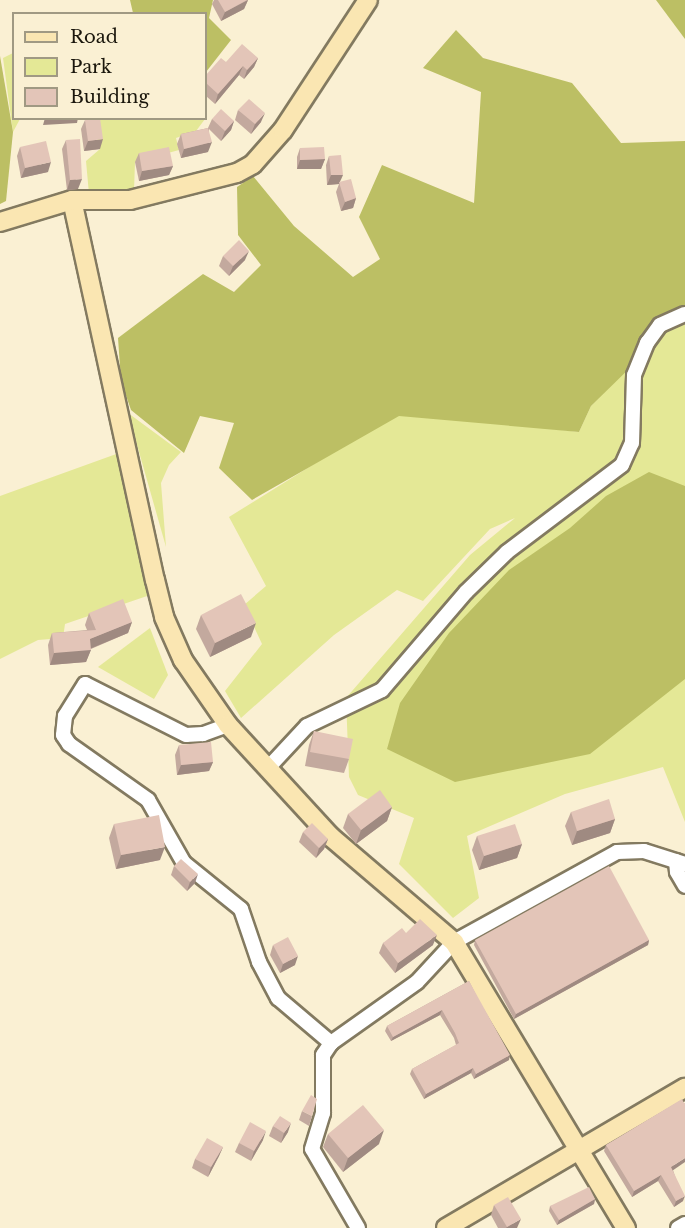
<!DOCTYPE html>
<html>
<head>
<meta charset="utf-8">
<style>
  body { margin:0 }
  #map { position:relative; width:685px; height:1228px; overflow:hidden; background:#faf0d3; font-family:"Libre Baskerville",serif }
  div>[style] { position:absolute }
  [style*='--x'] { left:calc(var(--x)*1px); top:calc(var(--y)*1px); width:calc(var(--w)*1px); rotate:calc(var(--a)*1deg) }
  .green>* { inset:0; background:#e4e896 }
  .forest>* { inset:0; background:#bcbf64 }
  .roads { filter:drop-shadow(2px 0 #837a60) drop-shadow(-2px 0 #837a60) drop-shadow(0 2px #837a60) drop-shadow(0 -2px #837a60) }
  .street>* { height:14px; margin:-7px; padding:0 7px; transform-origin:7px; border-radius:7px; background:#fff }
  .secondary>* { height:18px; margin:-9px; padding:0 9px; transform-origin:9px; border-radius:9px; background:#fae6b2 }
  .wall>* { inset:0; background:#c3a99e }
  .shaded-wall>* { inset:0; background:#9f8a81 }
  .building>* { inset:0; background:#e3c5b8 }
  span { translate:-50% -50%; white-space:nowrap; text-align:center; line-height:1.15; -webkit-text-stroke:6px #faf0d3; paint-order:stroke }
  .legend { position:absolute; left:12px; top:12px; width:195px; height:108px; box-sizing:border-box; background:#faf0d3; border:2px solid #a09983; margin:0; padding:8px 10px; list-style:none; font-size:18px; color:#1a160c }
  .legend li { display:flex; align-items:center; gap:12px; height:30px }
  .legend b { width:30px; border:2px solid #a09983 }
</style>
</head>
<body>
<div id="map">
  <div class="green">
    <i style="clip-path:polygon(13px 53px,14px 118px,20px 119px,13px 132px,3px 58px)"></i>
    <i style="clip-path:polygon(92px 119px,205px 119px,196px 131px,176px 138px,179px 150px,135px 162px,134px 191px,89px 194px,86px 161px,100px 149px)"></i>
    <i style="clip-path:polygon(685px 309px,685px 822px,663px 767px,565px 794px,467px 836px,479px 898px,453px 918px,399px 864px,414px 818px,358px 795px,349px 777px,346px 698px,470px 555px,515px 518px,490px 529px,423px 601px,397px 590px,334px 635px,241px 718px,225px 691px,262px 644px,244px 605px,266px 586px,229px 517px,399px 411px,579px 432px,591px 406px)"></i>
    <i style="clip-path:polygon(128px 413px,181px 452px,169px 465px,161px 483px,166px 547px)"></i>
    <i style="clip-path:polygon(119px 453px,150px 595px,65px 624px,63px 638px,38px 640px,0 659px,0 496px)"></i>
    <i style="clip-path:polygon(150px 628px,168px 675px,154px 699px,98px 667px)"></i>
  </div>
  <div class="forest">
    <i style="clip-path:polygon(130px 0,213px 0,209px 18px,231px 40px,206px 72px,206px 14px,133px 13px)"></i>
    <i style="clip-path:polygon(656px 0,685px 0,685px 39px)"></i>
    <i style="clip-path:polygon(456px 30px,483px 58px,572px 83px,621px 143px,685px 141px,685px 314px,591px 406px,579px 432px,399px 416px,252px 500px,219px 468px,234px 423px,200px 416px,184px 453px,131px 410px,121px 381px,118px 338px,203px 274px,234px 292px,261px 265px,238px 235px,237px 187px,253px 176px,294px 226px,353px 277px,380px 259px,359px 217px,382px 165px,474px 203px,481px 92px,423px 68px)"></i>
    <i style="clip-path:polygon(0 56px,13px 132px,6px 201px,0 204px)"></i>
    <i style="clip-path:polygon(649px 472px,685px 486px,685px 679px,590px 754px,455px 782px,387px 749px,400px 703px,449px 633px,509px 570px,570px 528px,606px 496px)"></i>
  </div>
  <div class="roads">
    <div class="street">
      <i style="--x:228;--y:725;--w:27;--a:160"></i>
      <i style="--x:203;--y:734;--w:17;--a:177"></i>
      <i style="--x:186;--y:735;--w:113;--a:-153.2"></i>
      <i style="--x:85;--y:684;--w:38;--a:122"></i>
      <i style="--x:65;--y:716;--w:19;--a:96"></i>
      <i style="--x:63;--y:735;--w:11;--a:56"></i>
      <i style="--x:69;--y:744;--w:97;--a:35.3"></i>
      <i style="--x:148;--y:800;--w:73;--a:60.3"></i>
      <i style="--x:184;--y:863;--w:73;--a:38.9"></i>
      <i style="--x:241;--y:909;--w:56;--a:71.2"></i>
      <i style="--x:259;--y:962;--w:41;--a:62.2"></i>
      <i style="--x:278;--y:998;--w:70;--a:40.3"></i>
      <i style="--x:268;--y:768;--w:57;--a:-47.1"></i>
      <i style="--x:307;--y:726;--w:83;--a:-25.6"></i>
      <i style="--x:382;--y:690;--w:129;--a:-49.4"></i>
      <i style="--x:466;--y:592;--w:57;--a:-44.3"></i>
      <i style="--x:507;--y:552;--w:144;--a:-37.1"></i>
      <i style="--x:622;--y:465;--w:24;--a:-66"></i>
      <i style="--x:632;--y:443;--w:68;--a:-88.3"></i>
      <i style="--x:634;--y:375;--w:35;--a:-68"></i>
      <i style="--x:647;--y:343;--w:22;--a:-54"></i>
      <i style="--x:660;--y:325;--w:27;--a:-24"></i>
      <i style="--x:676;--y:861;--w:11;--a:85"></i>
      <i style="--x:677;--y:872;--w:16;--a:60"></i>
      <i style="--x:358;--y:1228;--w:91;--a:-120.2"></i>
      <i style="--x:312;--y:1149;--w:38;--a:-73"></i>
      <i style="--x:323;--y:1113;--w:58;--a:-90"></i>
      <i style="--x:323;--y:1055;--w:14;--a:-56"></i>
      <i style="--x:331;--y:1043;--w:105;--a:-35.3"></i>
      <i style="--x:417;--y:982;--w:54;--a:-47.2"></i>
      <i style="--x:454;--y:942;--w:186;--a:-28.9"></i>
      <i style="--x:617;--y:852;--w:27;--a:-2"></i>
      <i style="--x:644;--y:851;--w:43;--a:17.6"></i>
      <i style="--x:678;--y:1228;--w:8;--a:-30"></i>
    </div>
    <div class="secondary">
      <i style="--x:72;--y:200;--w:389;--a:77.7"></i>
      <i style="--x:155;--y:580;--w:38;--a:76"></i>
      <i style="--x:164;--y:617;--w:47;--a:66.2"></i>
      <i style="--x:183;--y:660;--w:79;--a:55.3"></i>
      <i style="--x:228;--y:725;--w:152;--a:47.4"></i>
      <i style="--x:331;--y:837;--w:162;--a:40.5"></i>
      <i style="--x:454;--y:942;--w:334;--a:59"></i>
      <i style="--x:0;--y:222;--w:75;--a:-17"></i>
      <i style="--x:72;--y:200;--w:58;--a:0"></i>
      <i style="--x:130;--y:200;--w:110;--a:-14.2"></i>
      <i style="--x:237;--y:173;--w:18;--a:-29"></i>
      <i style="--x:253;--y:164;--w:45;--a:-48.6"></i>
      <i style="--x:283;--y:130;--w:155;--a:-56.8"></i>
      <i style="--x:446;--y:1228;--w:277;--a:-30.4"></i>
    </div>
  </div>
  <div class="wall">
    <i style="clip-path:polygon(214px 0,248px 0,244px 9px,221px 21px,212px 4px)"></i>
    <i style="clip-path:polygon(258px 58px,254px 67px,244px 79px,239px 75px,215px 104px,206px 96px,206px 75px,226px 62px)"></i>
    <i style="clip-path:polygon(238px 110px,261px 122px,251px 134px,235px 120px)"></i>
    <i style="clip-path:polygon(212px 119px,234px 121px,231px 130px,221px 141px,209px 129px,208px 152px,181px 158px,177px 144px,181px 134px,208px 128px)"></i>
    <i style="clip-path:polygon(85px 120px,100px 149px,84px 151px,81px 129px)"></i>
    <i style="clip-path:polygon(66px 140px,78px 189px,67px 190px,62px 149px)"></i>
    <i style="clip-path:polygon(20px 147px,48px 172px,21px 178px,17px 156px)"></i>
    <i style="clip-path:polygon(300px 148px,325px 159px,321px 169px,297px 169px,297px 157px)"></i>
    <i style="clip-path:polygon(139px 153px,173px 166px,169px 175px,139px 181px,135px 162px)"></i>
    <i style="clip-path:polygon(329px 156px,340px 182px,356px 198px,353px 208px,341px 211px,336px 192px,339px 184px,327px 185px,326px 165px)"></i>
    <i style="clip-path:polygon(223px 256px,245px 260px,229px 276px,219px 266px)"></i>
    <i style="clip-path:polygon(89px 613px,132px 622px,128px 633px,91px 649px,86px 662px,50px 665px,48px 645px,52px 633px,87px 630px,85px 625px)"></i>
    <i style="clip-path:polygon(201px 615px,251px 637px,210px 657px,196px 629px)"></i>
    <i style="clip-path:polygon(314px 731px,349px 759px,344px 773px,305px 766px,309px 745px)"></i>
    <i style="clip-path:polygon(179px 745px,213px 762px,209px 771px,177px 775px,175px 755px)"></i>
    <i style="clip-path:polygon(392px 807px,387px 821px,356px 844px,343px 828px,348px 814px)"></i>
    <i style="clip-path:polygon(571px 812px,615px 819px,610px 833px,572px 845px,565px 826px)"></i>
    <i style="clip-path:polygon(114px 824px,160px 860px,116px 869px,109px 838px)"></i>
    <i style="clip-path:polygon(303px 832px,328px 839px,324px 849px,316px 858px,299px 842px)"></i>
    <i style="clip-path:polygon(477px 836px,522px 844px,517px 858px,479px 870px,472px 850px)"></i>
    <i style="clip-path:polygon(174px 866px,195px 883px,187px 891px,171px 875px)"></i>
    <i style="clip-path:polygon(406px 933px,433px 945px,395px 973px,379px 953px,383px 943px)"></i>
    <i style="clip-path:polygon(475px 940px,649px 940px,648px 945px,514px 1019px,474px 945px)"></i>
    <i style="clip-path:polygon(273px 945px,295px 965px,280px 973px,270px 955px)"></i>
    <i style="clip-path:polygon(469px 981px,509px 1060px,474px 1079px,471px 1073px,424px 1099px,410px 1074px,412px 1069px,456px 1045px,454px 1038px,440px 1015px,391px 1041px,385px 1031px,387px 1026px)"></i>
    <i style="clip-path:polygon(684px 1103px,673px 1170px,683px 1201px,674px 1207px,658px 1181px,632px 1197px,604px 1151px,606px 1145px)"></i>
    <i style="clip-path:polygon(302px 1111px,312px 1116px,309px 1126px,299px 1120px)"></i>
    <i style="clip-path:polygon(273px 1126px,288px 1132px,281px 1143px,269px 1136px)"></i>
    <i style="clip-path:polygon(328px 1134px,379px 1144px,343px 1172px,323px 1147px)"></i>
    <i style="clip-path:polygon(263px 1140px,251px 1161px,235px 1152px,239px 1143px)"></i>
    <i style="clip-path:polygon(223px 1147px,219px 1156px,208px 1177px,192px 1168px,195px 1159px)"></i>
    <i style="clip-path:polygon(595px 1199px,594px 1204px,557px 1225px,549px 1211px,550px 1206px)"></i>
    <i style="clip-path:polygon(494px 1205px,517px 1228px,498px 1228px,491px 1215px)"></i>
  </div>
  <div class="shaded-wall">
    <i style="clip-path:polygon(248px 0,244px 9px,221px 21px,225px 12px)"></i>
    <i style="clip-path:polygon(258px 58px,254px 67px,244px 79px,247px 70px)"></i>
    <i style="clip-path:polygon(243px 66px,239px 75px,215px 104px,218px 94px)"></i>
    <i style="clip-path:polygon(265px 113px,261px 122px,251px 134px,255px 124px)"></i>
    <i style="clip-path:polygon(45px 118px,78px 118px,77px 123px,43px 125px)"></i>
    <i style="clip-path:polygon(234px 121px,231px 130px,221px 141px,225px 131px)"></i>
    <i style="clip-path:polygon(103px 139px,100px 149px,84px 151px,88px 141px)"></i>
    <i style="clip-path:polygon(212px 142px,208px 152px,181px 158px,184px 149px)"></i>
    <i style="clip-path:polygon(325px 159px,321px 169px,297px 169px,300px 160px)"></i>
    <i style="clip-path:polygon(51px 162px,48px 172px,21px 178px,25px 168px)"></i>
    <i style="clip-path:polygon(173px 166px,169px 175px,139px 181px,142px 171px)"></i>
    <i style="clip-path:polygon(331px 175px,343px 175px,339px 184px,327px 185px)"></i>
    <i style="clip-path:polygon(82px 179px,78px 189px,67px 190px,70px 180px)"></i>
    <i style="clip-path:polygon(356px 198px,353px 208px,341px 211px,345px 202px)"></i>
    <i style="clip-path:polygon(249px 251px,245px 260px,229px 276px,233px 266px)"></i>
    <i style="clip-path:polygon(132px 622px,128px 633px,87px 650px,91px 650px,86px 662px,50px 665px,54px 653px)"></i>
    <i style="clip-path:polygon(256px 623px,251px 637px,210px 657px,215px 643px)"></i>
    <i style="clip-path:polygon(213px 762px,209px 771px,177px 775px,181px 765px)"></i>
    <i style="clip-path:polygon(392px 807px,387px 821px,356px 844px,361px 830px)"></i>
    <i style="clip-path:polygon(615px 819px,610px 833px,572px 845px,577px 831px)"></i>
    <i style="clip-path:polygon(328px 839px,324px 849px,316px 858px,319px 848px)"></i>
    <i style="clip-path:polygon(522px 844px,517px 858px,479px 870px,484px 856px)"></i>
    <i style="clip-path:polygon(165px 847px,160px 860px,116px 869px,121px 855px)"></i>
    <i style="clip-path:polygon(198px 874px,195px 883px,187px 891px,190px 882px)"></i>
    <i style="clip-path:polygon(437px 935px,433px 945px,395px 973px,398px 963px)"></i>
    <i style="clip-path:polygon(649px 940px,648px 945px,514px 1019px,516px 1014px)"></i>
    <i style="clip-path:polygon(298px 956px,295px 965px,280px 973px,283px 964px)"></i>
    <i style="clip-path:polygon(442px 1010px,440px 1015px,391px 1041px,393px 1037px)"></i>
    <i style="clip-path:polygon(510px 1055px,509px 1060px,474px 1079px,476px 1074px)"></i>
    <i style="clip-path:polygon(473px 1068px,471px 1073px,424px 1099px,426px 1094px)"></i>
    <i style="clip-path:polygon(291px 1123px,288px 1132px,281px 1143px,284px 1133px)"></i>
    <i style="clip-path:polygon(384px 1130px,379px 1144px,343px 1172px,348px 1158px)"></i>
    <i style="clip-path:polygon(266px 1131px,263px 1140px,251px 1161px,254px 1151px)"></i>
    <i style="clip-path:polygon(223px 1147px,219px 1156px,208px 1177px,211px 1167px)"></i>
    <i style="clip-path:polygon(685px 1158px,685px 1162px,669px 1173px,671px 1167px)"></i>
    <i style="clip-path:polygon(661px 1175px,658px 1181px,632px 1197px,634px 1191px)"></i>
    <i style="clip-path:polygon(685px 1196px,683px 1201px,674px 1207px,676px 1201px)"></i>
    <i style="clip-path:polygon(595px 1199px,594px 1204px,557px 1225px,559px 1220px)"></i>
    <i style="clip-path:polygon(521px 1219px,517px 1228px,506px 1228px,507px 1227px)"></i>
  </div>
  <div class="building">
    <i style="clip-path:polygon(218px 0,247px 0,225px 12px)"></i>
    <i style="clip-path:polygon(242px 44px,258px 58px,247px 70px,243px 66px,218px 94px,206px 83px,206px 75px,221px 58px,226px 62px)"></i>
    <i style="clip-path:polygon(249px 99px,265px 113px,255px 124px,238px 110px)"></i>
    <i style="clip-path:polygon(221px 109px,234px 121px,225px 131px,212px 119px)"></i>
    <i style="clip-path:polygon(95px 118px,100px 118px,103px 139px,88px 141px,85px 120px)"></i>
    <i style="clip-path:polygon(208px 128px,212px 142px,184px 149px,181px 134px)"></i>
    <i style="clip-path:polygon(80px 139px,82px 179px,70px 180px,66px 140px)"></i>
    <i style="clip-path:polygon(46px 141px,51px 162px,25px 168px,20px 147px)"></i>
    <i style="clip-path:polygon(169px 147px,173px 166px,142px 171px,139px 153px)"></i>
    <i style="clip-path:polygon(324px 147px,325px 159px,300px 160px,300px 148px)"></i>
    <i style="clip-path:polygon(341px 155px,343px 175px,331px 175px,329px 156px)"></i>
    <i style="clip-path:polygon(351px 179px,356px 198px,345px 202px,339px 182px)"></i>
    <i style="clip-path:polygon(239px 240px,249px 251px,233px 266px,223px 256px)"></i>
    <i style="clip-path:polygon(241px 594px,256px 623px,215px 643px,201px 615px)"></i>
    <i style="clip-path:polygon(123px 599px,132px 622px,90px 639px,91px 650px,54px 653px,52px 633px,96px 630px,89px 613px)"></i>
    <i style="clip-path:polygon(314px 731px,353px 739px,349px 759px,310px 752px)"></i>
    <i style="clip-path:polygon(211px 742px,213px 762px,181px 765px,179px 745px)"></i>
    <i style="clip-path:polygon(380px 790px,392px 807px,361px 830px,348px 814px)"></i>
    <i style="clip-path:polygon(609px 799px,615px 819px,577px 831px,571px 812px)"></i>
    <i style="clip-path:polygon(159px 815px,165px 847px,121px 855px,114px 824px)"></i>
    <i style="clip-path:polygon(312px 823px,328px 839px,319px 848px,303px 832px)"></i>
    <i style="clip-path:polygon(515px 824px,522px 844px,484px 856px,477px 836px)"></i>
    <i style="clip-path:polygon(181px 859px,198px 874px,190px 882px,174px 866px)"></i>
    <i style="clip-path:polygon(609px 866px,649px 940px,516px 1014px,475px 940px)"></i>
    <i style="clip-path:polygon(420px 919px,437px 935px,398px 963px,383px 943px,402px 928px,406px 933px)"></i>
    <i style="clip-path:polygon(288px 937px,298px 956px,283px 964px,273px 945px)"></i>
    <i style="clip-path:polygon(469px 981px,510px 1055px,476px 1074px,473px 1068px,426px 1094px,412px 1069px,459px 1043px,455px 1033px,442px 1010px,393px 1037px,387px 1026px)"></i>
    <i style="clip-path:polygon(311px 1095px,317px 1099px,312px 1116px,302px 1111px)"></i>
    <i style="clip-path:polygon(682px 1099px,684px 1103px,685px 1103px,685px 1158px,671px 1167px,685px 1196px,676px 1201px,661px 1175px,634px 1191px,606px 1145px)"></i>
    <i style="clip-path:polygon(363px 1105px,384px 1130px,348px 1158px,328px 1134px)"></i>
    <i style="clip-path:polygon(280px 1116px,291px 1123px,284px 1133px,273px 1126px)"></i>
    <i style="clip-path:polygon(250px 1122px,266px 1131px,254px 1151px,239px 1143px)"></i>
    <i style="clip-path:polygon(207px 1138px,223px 1147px,211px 1167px,195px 1159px)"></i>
    <i style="clip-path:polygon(589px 1187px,595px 1199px,559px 1220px,550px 1206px)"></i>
    <i style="clip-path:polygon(508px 1197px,521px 1219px,507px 1227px,494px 1205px)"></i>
  </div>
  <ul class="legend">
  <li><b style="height:8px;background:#fae6b2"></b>Road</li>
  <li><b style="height:16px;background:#e4e896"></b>Park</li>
  <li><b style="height:16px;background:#e3c5b8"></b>Building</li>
  </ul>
</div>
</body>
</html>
